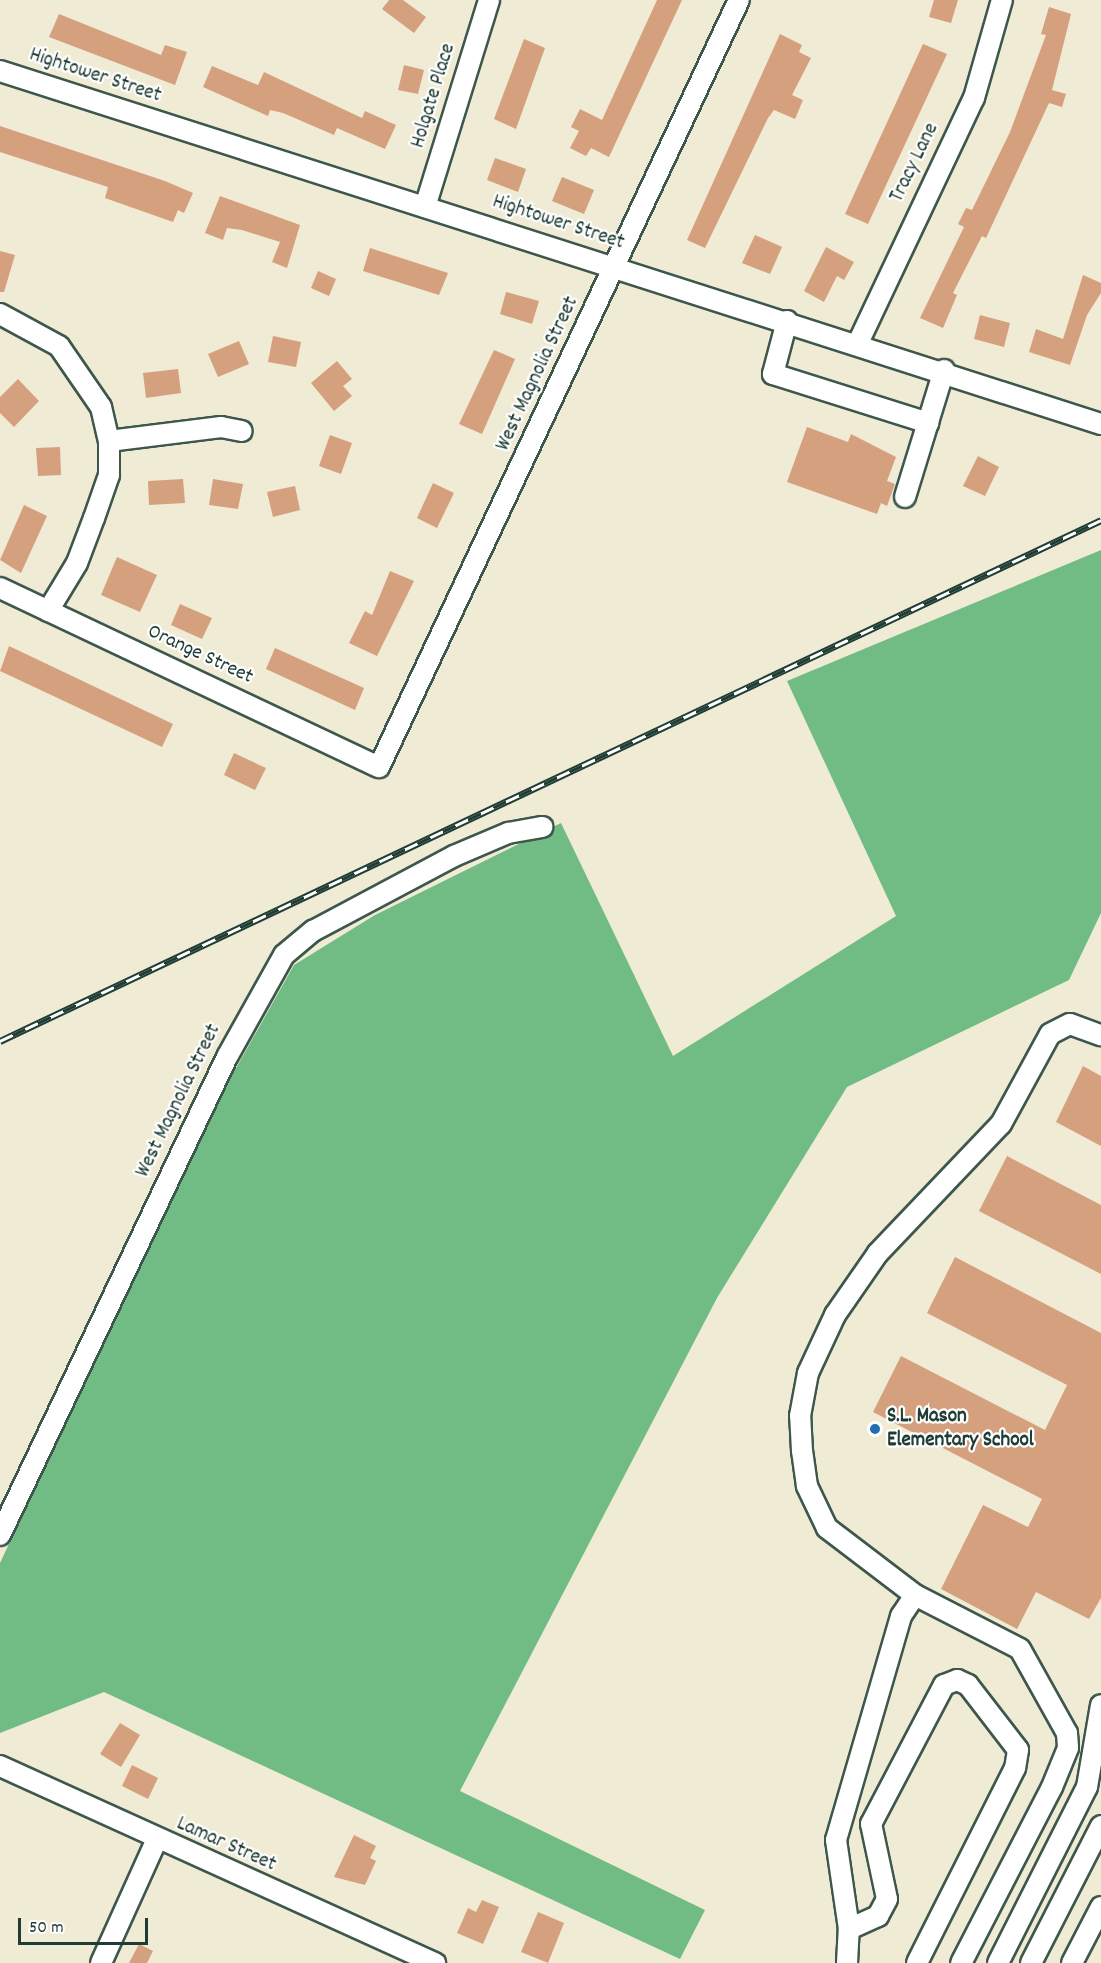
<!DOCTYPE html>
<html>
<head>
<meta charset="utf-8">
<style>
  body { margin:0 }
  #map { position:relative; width:1101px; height:1963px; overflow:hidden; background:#f0ebd5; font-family:Dekko,sans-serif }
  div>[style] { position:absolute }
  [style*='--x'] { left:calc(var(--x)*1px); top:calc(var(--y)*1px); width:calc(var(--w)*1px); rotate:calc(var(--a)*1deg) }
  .forest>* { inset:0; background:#71bc84 }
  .building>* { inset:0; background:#d5a07e }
  .roads { filter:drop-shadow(2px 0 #3e574c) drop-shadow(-2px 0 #3e574c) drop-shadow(0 2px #3e574c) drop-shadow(0 -2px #3e574c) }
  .minor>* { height:20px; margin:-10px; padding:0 10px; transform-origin:10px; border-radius:10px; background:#fff }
  .rail>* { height:7px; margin-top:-3.5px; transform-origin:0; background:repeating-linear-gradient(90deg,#fff 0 14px,#1f3d34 0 28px); box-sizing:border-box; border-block:2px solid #1f3d34 }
  .dots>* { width:16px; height:16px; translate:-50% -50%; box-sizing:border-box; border:3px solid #fff; border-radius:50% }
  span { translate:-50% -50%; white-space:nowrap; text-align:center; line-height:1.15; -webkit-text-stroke:4.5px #fff; paint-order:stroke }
  .street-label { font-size:21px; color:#1f3d34 }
  .poi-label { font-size:21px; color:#1f3d34; font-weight:700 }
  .left { translate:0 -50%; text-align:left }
  .scale { position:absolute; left:18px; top:1918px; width:130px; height:27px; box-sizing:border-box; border:3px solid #1f3d34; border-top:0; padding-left:8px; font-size:18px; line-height:21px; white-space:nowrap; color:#1f3d34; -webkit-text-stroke:4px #fff; paint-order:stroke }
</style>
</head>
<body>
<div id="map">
  <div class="forest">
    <i style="clip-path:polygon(1101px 550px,1101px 913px,1069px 980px,847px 1087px,717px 1298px,460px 1791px,705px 1910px,680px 1959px,104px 1692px,0 1733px,0 1563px,217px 1102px,294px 965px,375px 915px,561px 823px,673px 1056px,896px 916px,787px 681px)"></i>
  </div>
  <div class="building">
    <i style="clip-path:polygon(389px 0,403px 0,426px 17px,414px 33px,382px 9px)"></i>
    <i style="clip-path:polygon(657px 0,682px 0,609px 157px,591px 148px,586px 156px,570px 148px,579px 131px,571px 127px,580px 109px,602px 120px)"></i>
    <i style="clip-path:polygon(934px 0,958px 0,951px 23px,929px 17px)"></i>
    <i style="clip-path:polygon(1049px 7px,1071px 14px,1052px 90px,1066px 94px,1062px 107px,1049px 103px,986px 238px,982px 236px,953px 293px,957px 295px,943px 328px,920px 318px,964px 227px,958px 224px,966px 208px,972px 210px,1010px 132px,1046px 35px,1041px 34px)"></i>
    <i style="clip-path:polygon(59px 14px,161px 55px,165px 45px,187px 52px,175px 85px,49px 37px)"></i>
    <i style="clip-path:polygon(780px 34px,802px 45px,799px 52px,811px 58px,792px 95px,803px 100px,795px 119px,774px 110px,768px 118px,705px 248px,687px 240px)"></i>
    <i style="clip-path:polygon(524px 39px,545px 48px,516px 129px,494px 119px)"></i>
    <i style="clip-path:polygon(923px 44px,947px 54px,868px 224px,845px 214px)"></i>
    <i style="clip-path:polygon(404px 65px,424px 70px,418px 94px,398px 90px)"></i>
    <i style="clip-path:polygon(212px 66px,258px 85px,264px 72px,362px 118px,365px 111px,396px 125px,385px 149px,337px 128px,334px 135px,283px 113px,270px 110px,268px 116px,203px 87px)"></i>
    <i style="clip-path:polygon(0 126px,165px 181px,193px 193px,184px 213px,178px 210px,173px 222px,105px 198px,108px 187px,0 152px)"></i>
    <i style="clip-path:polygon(495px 158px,526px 169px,518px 192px,487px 180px)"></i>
    <i style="clip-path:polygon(562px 177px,594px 190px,584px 214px,552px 201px)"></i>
    <i style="clip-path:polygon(220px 196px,300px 225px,287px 268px,272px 262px,280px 242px,242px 230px,227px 228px,223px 240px,205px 233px)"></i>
    <i style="clip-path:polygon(755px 235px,782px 247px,770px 274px,742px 263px)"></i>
    <i style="clip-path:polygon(826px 247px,854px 262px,844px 280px,837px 276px,824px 302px,804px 291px)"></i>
    <i style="clip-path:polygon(370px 248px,448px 273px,439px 295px,363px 271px)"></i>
    <i style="clip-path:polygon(0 251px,15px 255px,4px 292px,0 292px)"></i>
    <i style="clip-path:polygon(318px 271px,336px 279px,329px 296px,311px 288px)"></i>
    <i style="clip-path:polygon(1083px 275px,1101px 283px,1101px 293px,1087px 315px,1070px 365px,1029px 352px,1036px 329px,1063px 339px)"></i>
    <i style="clip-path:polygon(506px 292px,539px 301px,532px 324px,500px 314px)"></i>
    <i style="clip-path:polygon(980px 315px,1010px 323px,1004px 347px,974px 339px)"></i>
    <i style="clip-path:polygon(273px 336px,301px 342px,296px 367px,268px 362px)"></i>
    <i style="clip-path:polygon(239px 341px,249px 364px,218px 377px,208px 354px)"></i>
    <i style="clip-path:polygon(494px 350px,515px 359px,482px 434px,459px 424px)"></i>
    <i style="clip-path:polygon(337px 361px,352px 379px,343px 386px,352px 396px,334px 411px,311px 383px)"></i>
    <i style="clip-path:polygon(178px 369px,181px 393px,146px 398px,143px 373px)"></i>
    <i style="clip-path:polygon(18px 379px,39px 401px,14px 427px,0 413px,0 397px)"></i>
    <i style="clip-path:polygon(807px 427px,848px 442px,851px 434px,896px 457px,887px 481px,895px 484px,887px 506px,881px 503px,877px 514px,787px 482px)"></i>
    <i style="clip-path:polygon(330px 435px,352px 443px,341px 474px,319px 466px)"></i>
    <i style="clip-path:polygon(60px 447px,61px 475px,38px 476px,36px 448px)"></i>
    <i style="clip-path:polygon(978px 456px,999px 467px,985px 496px,963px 486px)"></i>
    <i style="clip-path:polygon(183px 479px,185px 503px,149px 505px,148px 481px)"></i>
    <i style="clip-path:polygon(213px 479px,243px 484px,238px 509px,209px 505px)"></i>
    <i style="clip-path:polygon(433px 483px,454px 493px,437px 528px,417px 518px)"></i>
    <i style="clip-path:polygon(295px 486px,300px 510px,273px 517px,267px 492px)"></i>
    <i style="clip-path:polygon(24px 505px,47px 516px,21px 573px,0 560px)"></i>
    <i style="clip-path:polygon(117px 557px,157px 575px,140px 612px,101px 595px)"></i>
    <i style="clip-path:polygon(390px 571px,414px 581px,377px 656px,349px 643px,365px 611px,372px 615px)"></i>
    <i style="clip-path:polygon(180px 604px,212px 618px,202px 639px,171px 625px)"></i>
    <i style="clip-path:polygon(9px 646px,173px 724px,162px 747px,0 671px)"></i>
    <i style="clip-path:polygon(275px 648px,364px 688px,355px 710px,266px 669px)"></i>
    <i style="clip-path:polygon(234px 753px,266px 768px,255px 790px,224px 775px)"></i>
    <i style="clip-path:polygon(1083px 1066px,1101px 1076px,1101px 1146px,1056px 1122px)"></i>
    <i style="clip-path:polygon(1007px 1156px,1101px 1205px,1101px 1274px,979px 1211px)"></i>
    <i style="clip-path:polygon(955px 1257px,1101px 1333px,1101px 1598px,1089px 1619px,1036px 1592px,1017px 1629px,941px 1589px,983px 1505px,1028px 1527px,1042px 1499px,873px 1412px,901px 1356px,1045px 1430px,1067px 1385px,927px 1313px)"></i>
    <i style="clip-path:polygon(120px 1723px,140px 1735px,121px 1767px,100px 1754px)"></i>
    <i style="clip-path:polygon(132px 1765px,158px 1778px,148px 1799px,122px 1786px)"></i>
    <i style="clip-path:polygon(354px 1835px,376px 1846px,370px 1858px,376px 1861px,365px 1885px,334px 1877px)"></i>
    <i style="clip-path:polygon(482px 1900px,499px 1907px,483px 1944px,457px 1933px,468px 1908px,476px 1912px)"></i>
    <i style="clip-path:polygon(538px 1912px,564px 1923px,548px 1963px,521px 1952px)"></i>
    <i style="clip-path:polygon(139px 1944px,153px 1951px,147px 1963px,129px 1963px)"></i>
  </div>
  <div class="roads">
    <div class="minor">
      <i style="--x:0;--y:71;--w:1156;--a:17.78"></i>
      <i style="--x:425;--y:207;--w:217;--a:-72.8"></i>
      <i style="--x:0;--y:314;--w:67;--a:28.5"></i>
      <i style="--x:59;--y:346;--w:74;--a:55.5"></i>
      <i style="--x:101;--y:407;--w:35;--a:77"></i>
      <i style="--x:109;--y:441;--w:34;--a:90"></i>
      <i style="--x:109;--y:475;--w:46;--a:109.2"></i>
      <i style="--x:94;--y:518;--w:48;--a:110.7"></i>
      <i style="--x:77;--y:563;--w:56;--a:121.1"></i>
      <i style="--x:787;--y:321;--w:55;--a:104.8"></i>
      <i style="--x:773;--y:374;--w:163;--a:17.5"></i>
      <i style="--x:858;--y:343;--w:271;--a:-64.7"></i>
      <i style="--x:974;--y:98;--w:102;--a:-74.1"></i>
      <i style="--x:109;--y:441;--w:113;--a:-7.1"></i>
      <i style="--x:221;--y:427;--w:21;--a:11"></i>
      <i style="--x:905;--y:497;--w:133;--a:-72.9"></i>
      <i style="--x:0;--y:588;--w:419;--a:25.3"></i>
      <i style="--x:379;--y:767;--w:847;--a:-64.86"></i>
      <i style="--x:0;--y:1535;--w:529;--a:-64.6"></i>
      <i style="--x:227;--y:1057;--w:117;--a:-60.8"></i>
      <i style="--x:284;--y:955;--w:38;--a:-40"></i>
      <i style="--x:313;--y:931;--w:160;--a:-28"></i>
      <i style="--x:454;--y:856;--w:59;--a:-23.1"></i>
      <i style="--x:508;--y:833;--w:35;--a:-10"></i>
      <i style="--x:915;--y:1595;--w:111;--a:-142.7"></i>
      <i style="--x:827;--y:1528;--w:47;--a:-115.5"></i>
      <i style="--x:807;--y:1486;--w:35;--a:-98"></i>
      <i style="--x:802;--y:1451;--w:35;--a:-93"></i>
      <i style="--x:800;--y:1416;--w:44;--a:-79.5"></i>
      <i style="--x:808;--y:1373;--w:64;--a:-65"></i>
      <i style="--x:835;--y:1315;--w:75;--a:-55.3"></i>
      <i style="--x:878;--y:1253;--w:178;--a:-46.4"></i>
      <i style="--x:1001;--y:1124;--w:102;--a:-61.4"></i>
      <i style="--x:1050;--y:1034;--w:22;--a:-27"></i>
      <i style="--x:1070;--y:1024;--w:33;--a:20"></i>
      <i style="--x:0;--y:1766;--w:478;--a:24.4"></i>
      <i style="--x:849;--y:1929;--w:32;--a:-24"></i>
      <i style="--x:878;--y:1916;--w:19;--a:-62"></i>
      <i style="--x:887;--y:1899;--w:77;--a:-102"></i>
      <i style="--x:871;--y:1824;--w:157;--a:-62.3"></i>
      <i style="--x:944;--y:1685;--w:14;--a:-21"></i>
      <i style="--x:957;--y:1680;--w:12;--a:24"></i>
      <i style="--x:968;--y:1685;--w:82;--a:52.4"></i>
      <i style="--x:1018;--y:1750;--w:18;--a:99"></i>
      <i style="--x:1015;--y:1768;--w:218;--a:116.7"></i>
      <i style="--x:101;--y:1963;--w:134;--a:-65.7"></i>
      <i style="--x:847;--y:1963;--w:34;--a:-87"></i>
      <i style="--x:849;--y:1929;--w:90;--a:-98.3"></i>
      <i style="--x:836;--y:1840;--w:233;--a:-73.8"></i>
      <i style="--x:901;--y:1616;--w:25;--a:-56"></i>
      <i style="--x:915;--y:1595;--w:118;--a:27.2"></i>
      <i style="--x:1020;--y:1649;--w:96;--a:60.8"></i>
      <i style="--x:1067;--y:1733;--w:15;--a:86"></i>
      <i style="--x:1068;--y:1748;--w:42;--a:112.3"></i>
      <i style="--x:1052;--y:1787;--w:198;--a:117.3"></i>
      <i style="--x:998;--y:1963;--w:197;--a:-63.2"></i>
      <i style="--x:1087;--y:1787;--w:83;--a:-80.3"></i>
      <i style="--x:1031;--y:1963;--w:154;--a:-62.9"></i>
      <i style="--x:1072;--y:1963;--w:63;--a:-62.6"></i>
    </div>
  </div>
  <div class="rail">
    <i style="--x:0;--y:1041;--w:1218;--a:-25.32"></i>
  </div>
  <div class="dots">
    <i style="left:875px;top:1429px;background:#1f6fb2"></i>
  </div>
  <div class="street-label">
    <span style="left:95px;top:76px;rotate:18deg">Hightower Street</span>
    <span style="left:434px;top:96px;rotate:-73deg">Holgate Place</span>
    <span style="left:915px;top:163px;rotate:-64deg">Tracy Lane</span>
    <span style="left:558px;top:223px;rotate:18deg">Hightower Street</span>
    <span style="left:538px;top:374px;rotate:-65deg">West Magnolia Street</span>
    <span style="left:200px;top:655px;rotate:25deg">Orange Street</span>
    <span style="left:179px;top:1101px;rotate:-64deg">West Magnolia Street</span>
    <span style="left:226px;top:1845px;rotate:24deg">Lamar Street</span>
  </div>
  <div class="poi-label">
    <span class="left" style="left:887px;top:1429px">S.L. Mason<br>Elementary School</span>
  </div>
  <div class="scale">50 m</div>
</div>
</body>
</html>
